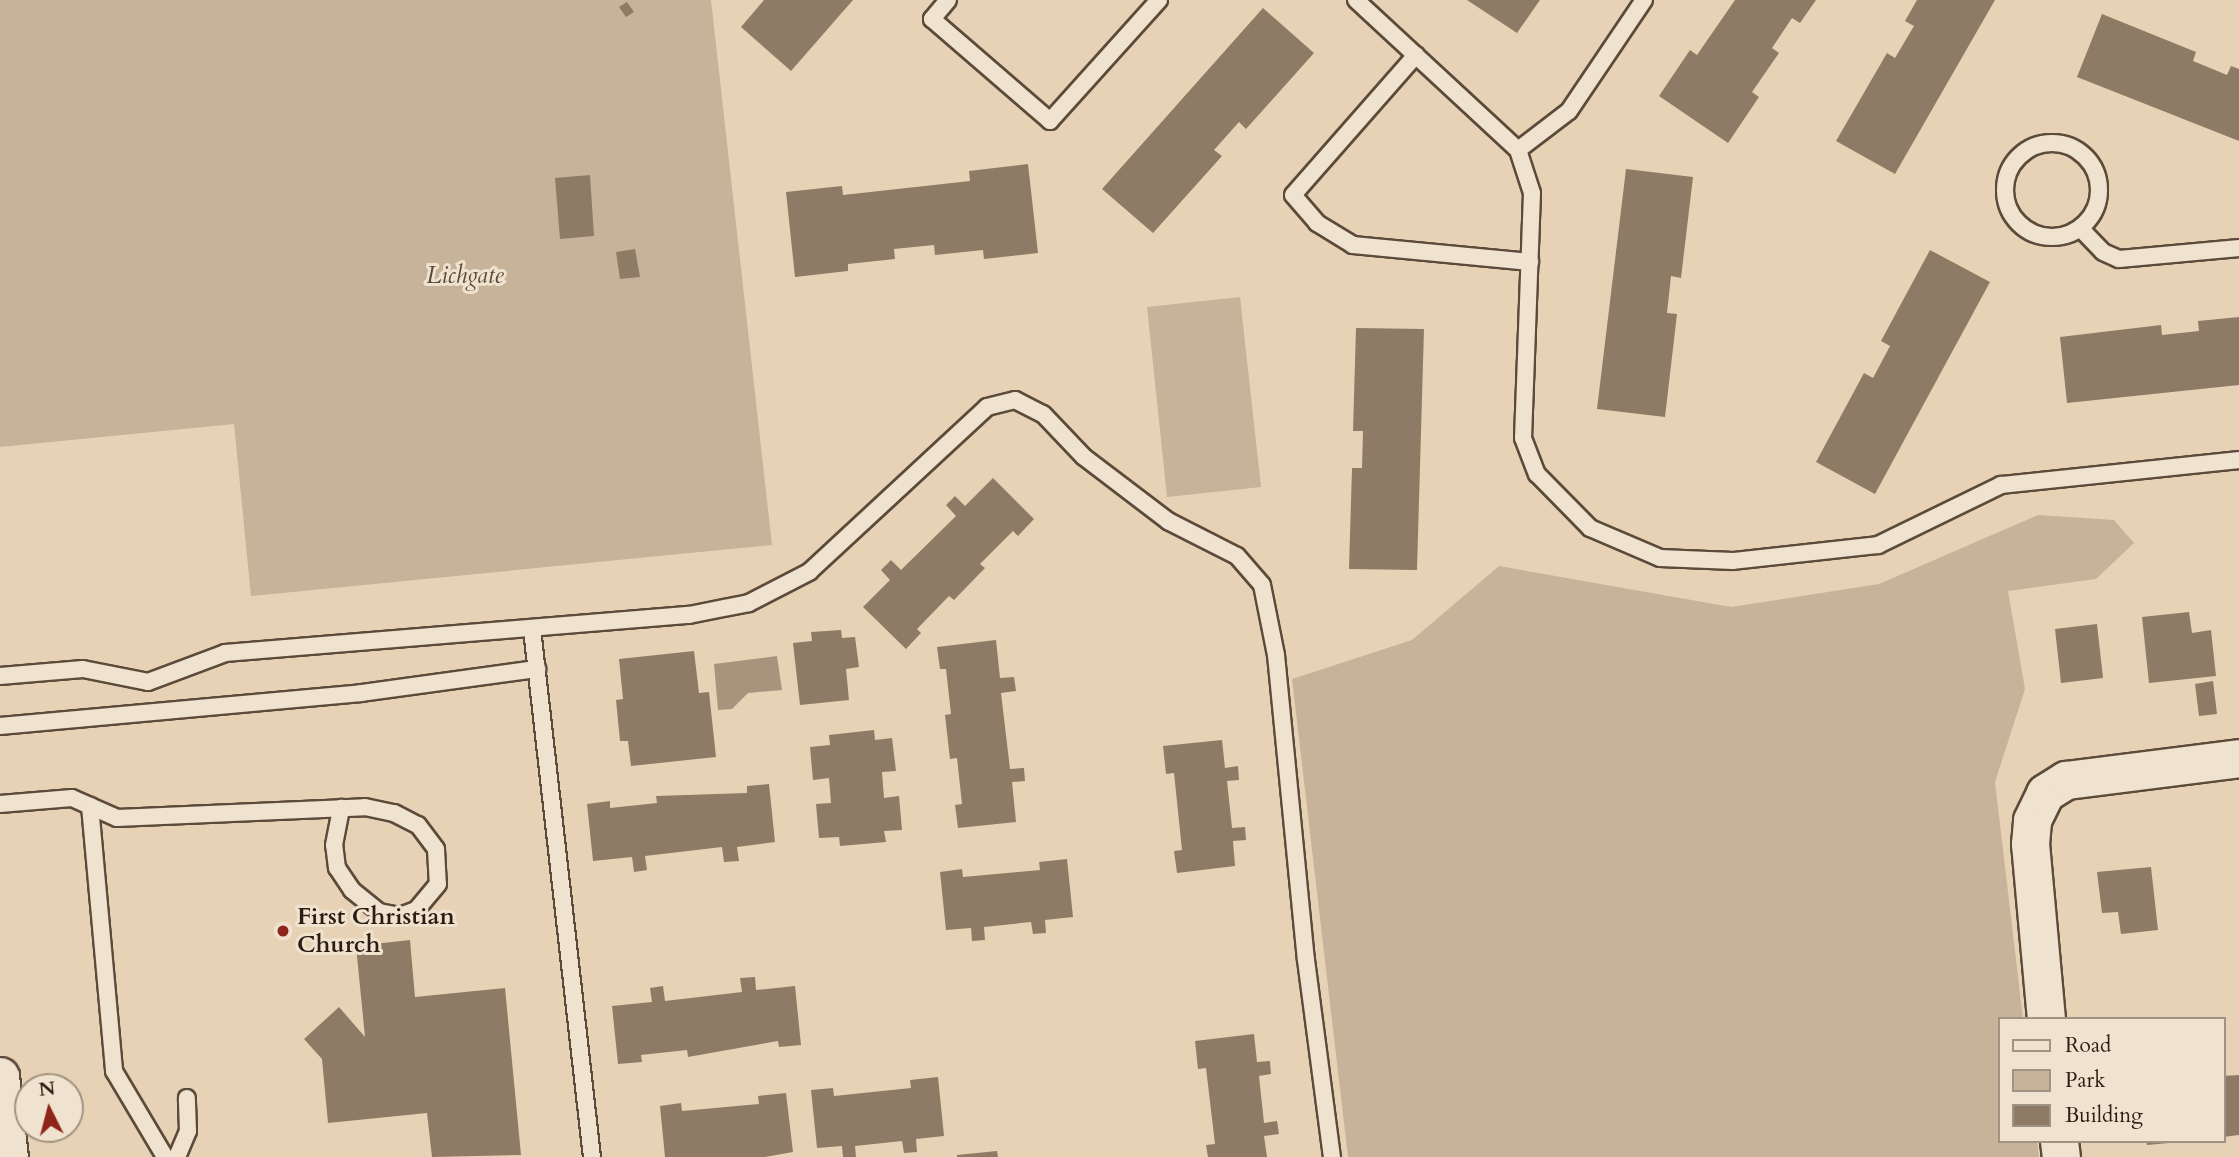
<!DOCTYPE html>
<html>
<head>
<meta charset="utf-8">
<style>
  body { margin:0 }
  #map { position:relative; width:2239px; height:1157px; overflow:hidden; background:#e7d2b5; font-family:Cardo,serif }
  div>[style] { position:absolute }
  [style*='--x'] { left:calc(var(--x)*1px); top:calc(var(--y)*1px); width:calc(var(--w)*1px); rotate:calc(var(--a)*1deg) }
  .green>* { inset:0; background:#c7b399 }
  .water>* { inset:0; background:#a8947d }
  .building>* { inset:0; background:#8e7b66 }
  .roads { filter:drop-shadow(2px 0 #5c4a3a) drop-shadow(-2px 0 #5c4a3a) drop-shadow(0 2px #5c4a3a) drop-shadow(0 -2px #5c4a3a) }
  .service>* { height:16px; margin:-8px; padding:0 8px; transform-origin:8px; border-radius:8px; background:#efe2cf }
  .service>.ring { margin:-8px; padding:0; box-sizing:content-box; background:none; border:16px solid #efe2cf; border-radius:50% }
  .tertiary>* { height:37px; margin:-18.5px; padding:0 18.5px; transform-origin:18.5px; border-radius:18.5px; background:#efe2cf }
  .dots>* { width:19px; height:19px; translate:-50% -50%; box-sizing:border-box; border:4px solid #efe2cf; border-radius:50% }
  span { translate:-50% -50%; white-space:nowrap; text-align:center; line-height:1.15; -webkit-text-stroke:6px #efe2cf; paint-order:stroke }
  .park-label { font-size:24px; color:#5b493a; font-style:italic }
  .poi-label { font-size:24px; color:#2d1c11; font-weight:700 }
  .left { translate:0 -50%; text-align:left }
  .legend { position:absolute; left:1998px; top:1017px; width:228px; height:126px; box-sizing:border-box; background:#efe2cf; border:2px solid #a19383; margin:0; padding:9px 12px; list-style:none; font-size:21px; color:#2d1c11 }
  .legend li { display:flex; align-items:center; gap:14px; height:35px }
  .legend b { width:35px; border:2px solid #a19383 }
  .north { position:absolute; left:14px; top:1073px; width:70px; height:70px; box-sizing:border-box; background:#efe2cf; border:2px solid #a19383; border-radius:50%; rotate:354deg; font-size:19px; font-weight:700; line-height:28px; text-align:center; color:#2d1c11 }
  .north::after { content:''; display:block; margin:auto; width:24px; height:32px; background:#8f2418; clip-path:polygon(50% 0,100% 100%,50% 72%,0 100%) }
</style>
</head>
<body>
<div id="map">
  <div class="green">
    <i style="clip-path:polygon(0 0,711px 0,772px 545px,251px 596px,234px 424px,0 447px)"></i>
    <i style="clip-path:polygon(1240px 297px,1261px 487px,1167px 497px,1147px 307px)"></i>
    <i style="clip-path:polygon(2038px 515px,2114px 520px,2134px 543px,2096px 579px,2008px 591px,2025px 689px,1995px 782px,2023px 1019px,1999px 1019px,1999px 1141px,2037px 1141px,2039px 1157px,1348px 1157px,1292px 679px,1412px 640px,1499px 566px,1731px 607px,1879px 584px)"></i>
  </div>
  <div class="water">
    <i style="clip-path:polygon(777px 656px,782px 690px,748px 693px,732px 709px,718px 710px,714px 664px)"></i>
  </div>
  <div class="building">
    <i style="clip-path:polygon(764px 0,853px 0,791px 71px,741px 27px)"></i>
    <i style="clip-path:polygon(1467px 0,1540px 0,1517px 33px)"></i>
    <i style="clip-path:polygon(1735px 0,1816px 0,1800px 23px,1792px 18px,1772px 48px,1779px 53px,1752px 92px,1759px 97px,1728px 143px,1659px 96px,1690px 50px,1697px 55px)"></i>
    <i style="clip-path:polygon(1917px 0,1995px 0,1895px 174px,1836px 141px,1887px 53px,1895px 58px,1914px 26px,1905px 21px)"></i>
    <i style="clip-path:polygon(627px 2px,634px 12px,626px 17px,619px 7px)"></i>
    <i style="clip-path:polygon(1263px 8px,1314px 53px,1246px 129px,1239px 122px,1214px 150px,1222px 156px,1153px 233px,1102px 189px)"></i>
    <i style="clip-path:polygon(2102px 14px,2196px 52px,2193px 61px,2227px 75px,2231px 66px,2239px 69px,2239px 141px,2077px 77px)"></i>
    <i style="clip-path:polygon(1028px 164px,1038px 253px,984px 259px,983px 250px,935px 255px,934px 245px,894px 249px,895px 259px,848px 264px,848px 271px,795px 277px,786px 192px,842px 186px,843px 195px,970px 181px,969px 171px)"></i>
    <i style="clip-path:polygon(1626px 169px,1693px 177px,1681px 278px,1671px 276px,1667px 313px,1677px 314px,1665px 417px,1597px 409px)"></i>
    <i style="clip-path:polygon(590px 175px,594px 236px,560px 239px,555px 178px)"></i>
    <i style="clip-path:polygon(635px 249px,640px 277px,620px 279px,616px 252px)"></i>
    <i style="clip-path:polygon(1930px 250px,1990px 282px,1875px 494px,1816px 462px,1864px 373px,1873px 378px,1890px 346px,1881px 341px)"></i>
    <i style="clip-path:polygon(2239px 317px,2239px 385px,2067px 403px,2060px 337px,2161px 325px,2162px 335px,2199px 331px,2198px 321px)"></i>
    <i style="clip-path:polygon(1356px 328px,1424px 329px,1417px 570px,1349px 569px,1352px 468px,1362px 468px,1363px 431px,1353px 431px)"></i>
    <i style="clip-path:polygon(993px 478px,1034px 519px,1018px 536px,1013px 531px,980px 564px,985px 568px,954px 600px,949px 596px,917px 629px,921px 633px,906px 649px,863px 607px,890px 580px,881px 570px,891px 560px,901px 570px,956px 516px,946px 505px,955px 496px,965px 506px)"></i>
    <i style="clip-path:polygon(2189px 612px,2192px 633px,2211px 630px,2216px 676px,2149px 683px,2142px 617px)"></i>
    <i style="clip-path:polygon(2097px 624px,2103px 678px,2061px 683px,2055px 629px)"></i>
    <i style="clip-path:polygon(841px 630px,842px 638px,855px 637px,859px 667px,846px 669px,849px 700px,800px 705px,793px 643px,812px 641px,811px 632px)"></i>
    <i style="clip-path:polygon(996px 640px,1000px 678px,1014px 677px,1016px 691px,1001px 693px,1010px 769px,1024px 768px,1025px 781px,1012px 782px,1016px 822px,958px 828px,955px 805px,962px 804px,957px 758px,950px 759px,945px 715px,951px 714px,946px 669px,940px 669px,937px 647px)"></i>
    <i style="clip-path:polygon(694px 651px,699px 693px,709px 692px,716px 757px,631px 766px,628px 741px,620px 741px,616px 700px,623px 699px,619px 659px)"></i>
    <i style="clip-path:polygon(2213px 681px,2217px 714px,2199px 716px,2195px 684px)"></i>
    <i style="clip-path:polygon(874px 730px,875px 740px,892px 738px,896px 771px,882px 772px,884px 798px,899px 796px,902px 830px,884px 831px,886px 842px,840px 846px,839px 837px,819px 838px,816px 804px,831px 803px,829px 778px,813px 780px,810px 747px,830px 745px,829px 735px)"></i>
    <i style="clip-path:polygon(1222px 740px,1225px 768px,1238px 766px,1239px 780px,1227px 781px,1232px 828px,1245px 827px,1246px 840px,1233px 841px,1235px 866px,1177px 873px,1174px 851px,1182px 850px,1174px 773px,1166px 774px,1163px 746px)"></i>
    <i style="clip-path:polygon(769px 784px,775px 842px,737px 847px,739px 861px,724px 862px,722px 847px,645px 856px,647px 870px,634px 872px,632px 857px,593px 861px,587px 804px,610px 801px,610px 808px,657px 803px,656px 796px,747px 793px,747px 786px)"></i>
    <i style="clip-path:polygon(1067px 859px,1073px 917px,1045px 920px,1046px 933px,1033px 934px,1031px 922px,984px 927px,985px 940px,972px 941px,971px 928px,946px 930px,940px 872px,962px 869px,963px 877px,1040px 870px,1039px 862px)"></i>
    <i style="clip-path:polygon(2151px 867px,2158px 930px,2121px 934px,2118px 912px,2102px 913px,2097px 872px)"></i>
    <i style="clip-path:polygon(410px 940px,415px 997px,505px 988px,521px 1155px,432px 1157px,427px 1113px,328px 1123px,322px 1059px,304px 1039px,339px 1007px,365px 1037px,356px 946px)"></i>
    <i style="clip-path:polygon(755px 977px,756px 990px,795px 986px,801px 1045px,779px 1047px,778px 1041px,688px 1057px,687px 1050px,641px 1055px,642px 1062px,618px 1064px,612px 1006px,652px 1002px,650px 988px,663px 986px,665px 1001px,742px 992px,740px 978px)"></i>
    <i style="clip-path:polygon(1254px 1034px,1257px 1062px,1270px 1061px,1271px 1074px,1259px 1076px,1264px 1123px,1277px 1121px,1279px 1134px,1264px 1136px,1267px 1157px,1208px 1157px,1206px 1145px,1215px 1144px,1206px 1068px,1198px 1069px,1195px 1041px)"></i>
    <i style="clip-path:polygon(2239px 1075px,2239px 1135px,2223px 1137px,2223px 1076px)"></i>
    <i style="clip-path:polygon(938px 1077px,944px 1136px,916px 1139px,917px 1152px,904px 1153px,902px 1141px,855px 1146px,856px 1157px,843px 1157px,842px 1146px,817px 1148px,811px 1090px,833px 1088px,834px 1096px,911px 1088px,910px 1080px)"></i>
    <i style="clip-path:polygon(786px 1093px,793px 1152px,765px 1157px,665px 1157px,660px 1106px,681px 1103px,682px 1111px,759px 1104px,758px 1096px)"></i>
    <i style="clip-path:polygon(2146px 1141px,2169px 1141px,2169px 1143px,2147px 1145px)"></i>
    <i style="clip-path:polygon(997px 1151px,998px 1157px,957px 1157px,957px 1155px)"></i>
  </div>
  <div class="roads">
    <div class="service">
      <i style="--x:948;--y:0;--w:25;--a:130"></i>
      <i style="--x:932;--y:19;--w:156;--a:40.8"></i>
      <i style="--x:1050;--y:121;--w:163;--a:-48"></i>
      <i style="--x:1356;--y:0;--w:221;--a:42.8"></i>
      <i style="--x:1518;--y:150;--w:45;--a:72"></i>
      <i style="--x:1532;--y:193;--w:245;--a:92.1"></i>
      <i style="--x:1523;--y:438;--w:39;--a:69"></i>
      <i style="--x:1537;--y:474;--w:76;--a:45.5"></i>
      <i style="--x:1590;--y:528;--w:76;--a:23.2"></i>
      <i style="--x:1660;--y:558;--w:73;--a:2.4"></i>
      <i style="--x:1733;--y:561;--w:146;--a:-6.3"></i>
      <i style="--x:1878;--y:545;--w:137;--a:-26"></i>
      <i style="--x:2001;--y:485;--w:239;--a:-6"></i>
      <i style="--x:1416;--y:55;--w:186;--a:131.3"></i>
      <i style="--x:1293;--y:195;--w:37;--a:49"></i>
      <i style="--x:1317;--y:223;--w:42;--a:31.4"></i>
      <i style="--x:1353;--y:245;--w:178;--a:5.5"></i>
      <i class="ring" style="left:2005px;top:143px;width:78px;height:78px"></i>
      <i style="--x:1518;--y:150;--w:64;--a:-37.4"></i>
      <i style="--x:1569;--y:111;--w:134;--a:-56"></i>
      <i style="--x:2080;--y:228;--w:33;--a:46"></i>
      <i style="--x:2103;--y:252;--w:17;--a:24"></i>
      <i style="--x:2119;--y:259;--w:121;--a:-5.2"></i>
      <i style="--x:532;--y:629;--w:531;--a:83.52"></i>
      <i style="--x:0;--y:676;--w:83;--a:-4.8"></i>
      <i style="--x:83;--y:669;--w:66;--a:11.3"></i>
      <i style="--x:148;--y:682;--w:82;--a:-20.6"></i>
      <i style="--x:225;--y:653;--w:466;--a:-4.7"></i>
      <i style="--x:689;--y:615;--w:61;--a:-11.3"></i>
      <i style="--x:749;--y:603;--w:68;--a:-27.3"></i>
      <i style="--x:809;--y:572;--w:243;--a:-42.8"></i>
      <i style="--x:987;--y:407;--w:29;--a:-14"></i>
      <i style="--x:1015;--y:400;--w:31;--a:27"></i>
      <i style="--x:1043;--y:414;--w:59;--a:46.4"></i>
      <i style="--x:1084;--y:457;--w:106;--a:37.3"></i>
      <i style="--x:1168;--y:521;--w:77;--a:26.9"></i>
      <i style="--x:1237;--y:556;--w:38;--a:49"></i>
      <i style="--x:1262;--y:585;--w:71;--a:78.7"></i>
      <i style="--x:1276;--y:655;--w:306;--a:84.4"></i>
      <i style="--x:1306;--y:960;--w:199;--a:82.5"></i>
      <i style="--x:0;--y:726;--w:363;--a:-5.2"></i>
      <i style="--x:361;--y:693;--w:178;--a:-7.8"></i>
      <i style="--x:0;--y:804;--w:72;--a:-4.8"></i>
      <i style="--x:72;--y:798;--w:49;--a:24"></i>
      <i style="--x:117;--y:818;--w:248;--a:-2.5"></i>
      <i style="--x:365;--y:807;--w:30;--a:12"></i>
      <i style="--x:394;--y:813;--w:27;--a:27"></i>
      <i style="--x:418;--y:825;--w:30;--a:53"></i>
      <i style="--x:436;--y:849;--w:35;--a:87"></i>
      <i style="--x:438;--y:884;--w:34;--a:130"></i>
      <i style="--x:416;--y:910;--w:17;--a:159"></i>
      <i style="--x:400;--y:916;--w:21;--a:-169"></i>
      <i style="--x:379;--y:912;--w:35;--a:-141"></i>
      <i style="--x:352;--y:890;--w:27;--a:-124"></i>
      <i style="--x:337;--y:868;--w:23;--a:-97"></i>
      <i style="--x:334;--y:845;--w:38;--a:-79"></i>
      <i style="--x:90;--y:806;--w:266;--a:84.8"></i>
      <i style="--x:114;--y:1071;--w:100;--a:59.3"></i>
      <i style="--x:177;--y:1157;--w:28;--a:-67"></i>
      <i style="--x:188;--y:1131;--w:33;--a:-92"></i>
    </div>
    <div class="tertiary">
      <i style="--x:2046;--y:1019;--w:176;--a:-95.2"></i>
      <i style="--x:2030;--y:844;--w:24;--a:-85"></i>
      <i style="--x:2032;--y:820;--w:30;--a:-64"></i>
      <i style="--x:2045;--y:793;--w:25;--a:-32"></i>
      <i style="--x:2066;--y:780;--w:174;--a:-7.2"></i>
      <i style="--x:0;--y:1076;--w:81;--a:83.7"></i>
      <i style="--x:2059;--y:1141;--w:16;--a:83"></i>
    </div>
  </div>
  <div class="dots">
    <i style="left:283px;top:931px;background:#8f2418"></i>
  </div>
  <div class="park-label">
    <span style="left:465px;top:276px">Lichgate</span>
  </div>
  <div class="poi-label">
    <span class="left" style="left:297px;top:931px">First Christian<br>Church</span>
  </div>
  <ul class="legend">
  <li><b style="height:9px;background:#efe2cf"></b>Road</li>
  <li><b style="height:19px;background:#c7b399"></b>Park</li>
  <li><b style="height:19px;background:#8e7b66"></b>Building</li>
  </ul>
  <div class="north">N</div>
</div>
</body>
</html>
